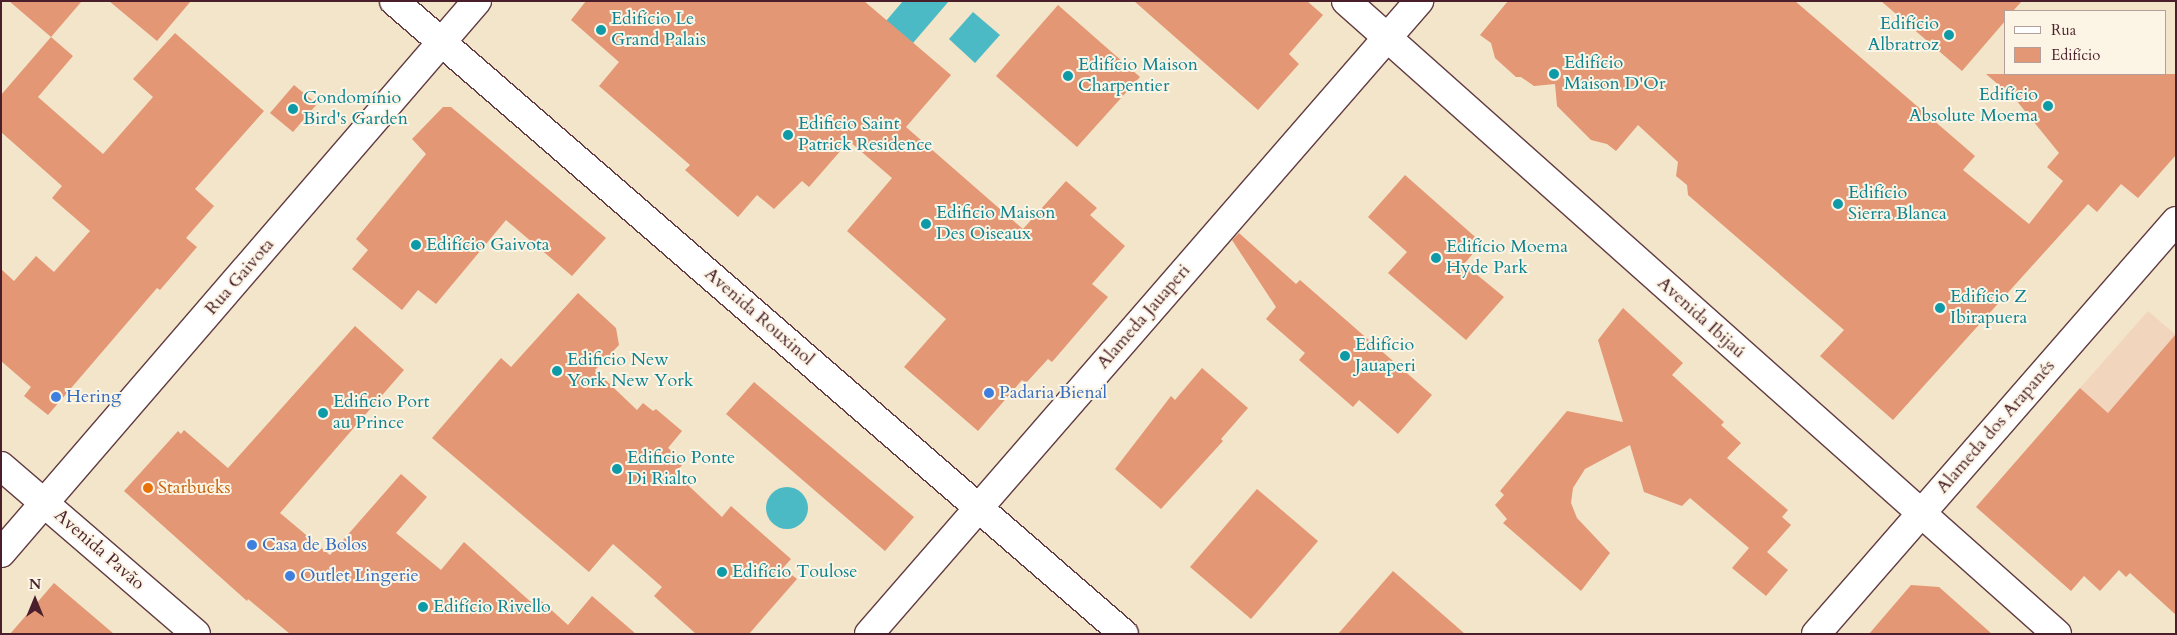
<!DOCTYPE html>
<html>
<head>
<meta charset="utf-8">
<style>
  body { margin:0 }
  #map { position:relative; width:2177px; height:635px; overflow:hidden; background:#f3e5c9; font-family:Cardo,serif }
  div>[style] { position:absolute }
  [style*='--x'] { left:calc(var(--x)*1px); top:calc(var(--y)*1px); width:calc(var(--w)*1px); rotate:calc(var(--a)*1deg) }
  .built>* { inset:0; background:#f1d5bd }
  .water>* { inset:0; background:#4cbac5 }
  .round { border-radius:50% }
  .building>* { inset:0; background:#e39775 }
  .roads { filter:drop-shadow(1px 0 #633d43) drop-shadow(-1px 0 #633d43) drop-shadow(0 1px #633d43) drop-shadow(0 -1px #633d43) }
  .minor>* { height:28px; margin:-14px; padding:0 14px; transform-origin:14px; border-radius:14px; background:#fff }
  .dots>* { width:14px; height:14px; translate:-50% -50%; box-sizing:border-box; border:2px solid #fcf5e5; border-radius:50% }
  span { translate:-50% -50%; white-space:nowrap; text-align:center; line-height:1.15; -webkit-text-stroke:4px #fcf5e5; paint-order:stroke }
  .culture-label { font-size:18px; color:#0d838f }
  .left { translate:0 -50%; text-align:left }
  .right { translate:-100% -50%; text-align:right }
  .street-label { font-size:18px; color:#4a1f2b }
  .shop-label { font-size:18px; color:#366cbe }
  .food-label { font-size:18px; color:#c56008 }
  .frame { position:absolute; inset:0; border:2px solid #4a1f2b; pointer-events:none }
  .legend { position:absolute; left:2004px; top:10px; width:162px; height:65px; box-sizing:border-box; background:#fcf5e5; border:1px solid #b59f9b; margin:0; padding:6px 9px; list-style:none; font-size:15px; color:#4a1f2b }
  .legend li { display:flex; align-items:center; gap:10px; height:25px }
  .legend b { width:25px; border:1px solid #b59f9b }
  .north { position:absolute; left:10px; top:575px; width:50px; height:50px; -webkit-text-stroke:4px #fcf5e5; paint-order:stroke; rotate:0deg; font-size:14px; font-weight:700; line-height:20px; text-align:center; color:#4a1f2b }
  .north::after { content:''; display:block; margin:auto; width:18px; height:22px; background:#4a1f2b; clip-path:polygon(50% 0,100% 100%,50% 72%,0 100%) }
</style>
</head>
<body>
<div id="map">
  <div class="built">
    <i style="clip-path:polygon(2148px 311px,2176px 335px,2176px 472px,2080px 388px)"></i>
  </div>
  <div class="water">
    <i style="clip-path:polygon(903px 1px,949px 1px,913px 43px,886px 21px)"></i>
    <i style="clip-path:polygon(973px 12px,1000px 35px,975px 63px,949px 39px)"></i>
    <i class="round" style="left:766px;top:487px;width:42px;height:42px"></i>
  </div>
  <div class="building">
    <i style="clip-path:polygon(9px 1px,82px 1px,51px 37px)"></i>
    <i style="clip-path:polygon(109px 1px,191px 1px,157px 41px)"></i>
    <i style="clip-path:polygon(586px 1px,864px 1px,951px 75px,906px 127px,1023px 229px,1066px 181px,1097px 208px,1090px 215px,1125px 246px,1092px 284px,1108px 297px,1052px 362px,1048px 359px,1026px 383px,1022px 380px,978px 431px,904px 367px,946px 319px,847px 231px,892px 178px,849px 141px,809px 187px,802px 181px,774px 209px,757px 195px,738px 217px,685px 170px,690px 165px,599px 86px,619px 62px,571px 20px)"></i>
    <i style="clip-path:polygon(1134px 1px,1307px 1px,1323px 15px,1289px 54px,1299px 64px,1258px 110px)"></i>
    <i style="clip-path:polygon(1508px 1px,1795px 1px,1975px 156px,1963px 170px,2029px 224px,2063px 181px,2047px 167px,2059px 153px,2016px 100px,1986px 74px,2176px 74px,2176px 155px,2138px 198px,2121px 184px,2097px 212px,2088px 204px,1893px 420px,1820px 356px,1844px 330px,1688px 195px,1687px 185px,1676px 176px,1678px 162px,1638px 125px,1616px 151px,1607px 144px,1591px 140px,1557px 106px,1555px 84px,1534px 86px,1521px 77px,1516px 77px,1495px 58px,1491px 43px,1480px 35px)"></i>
    <i style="clip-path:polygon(1881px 1px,2022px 1px,2013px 11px,2006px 11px,2006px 20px,1962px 71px)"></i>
    <i style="clip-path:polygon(1058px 5px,1140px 77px,1077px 147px,996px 76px)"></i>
    <i style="clip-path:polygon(175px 33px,264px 111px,195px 189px,214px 206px,186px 238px,197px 247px,160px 290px,157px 288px,48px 415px,24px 396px,31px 387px,1px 361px,1px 269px,14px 281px,36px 256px,54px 272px,90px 231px,52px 198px,62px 186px,1px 132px,1px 95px,51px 37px,73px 56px,38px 97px,103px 154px,153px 97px,133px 79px)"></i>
    <i style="clip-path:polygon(294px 85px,317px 104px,293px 132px,270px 113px)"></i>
    <i style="clip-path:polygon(443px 107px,451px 107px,606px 238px,572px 276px,506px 220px,436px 304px,418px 290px,402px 310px,352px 269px,368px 250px,356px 239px,426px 154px,412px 139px)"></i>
    <i style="clip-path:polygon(1405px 175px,1482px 243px,1464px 264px,1504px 297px,1466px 340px,1388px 273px,1407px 252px,1368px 217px)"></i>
    <i style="clip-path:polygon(1239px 233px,1296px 284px,1300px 280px,1432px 395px,1398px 434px,1359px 400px,1353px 407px,1299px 360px,1305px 353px,1266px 319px,1276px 307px,1232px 240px)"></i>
    <i style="clip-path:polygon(578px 293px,616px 328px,619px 345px,595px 370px,637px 410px,643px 403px,653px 411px,656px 409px,682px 431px,668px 448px,685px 462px,675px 473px,722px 517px,731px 506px,791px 559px,783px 568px,797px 579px,749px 634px,696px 634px,654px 596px,662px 587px,613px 544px,589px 572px,432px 438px,501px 358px,511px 367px)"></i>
    <i style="clip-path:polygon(1623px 308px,1683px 363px,1672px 375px,1724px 422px,1721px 425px,1741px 443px,1727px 458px,1788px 510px,1782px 517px,1791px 525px,1767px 552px,1788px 570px,1766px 596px,1732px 568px,1749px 548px,1690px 498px,1682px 506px,1644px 492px,1630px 445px,1585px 469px,1573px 488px,1571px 503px,1577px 518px,1610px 553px,1581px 591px,1503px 523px,1507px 519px,1495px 505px,1504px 495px,1500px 491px,1567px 411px,1623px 422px,1598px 340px)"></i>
    <i style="clip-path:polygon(355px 326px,404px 370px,280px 513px,330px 555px,401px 474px,427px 497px,396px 533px,441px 570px,464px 542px,532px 603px,537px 597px,568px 625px,592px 596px,636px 634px,290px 634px,248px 599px,247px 601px,124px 491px,178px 431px,181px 434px,184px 430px,228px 468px)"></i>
    <i style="clip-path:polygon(2176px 334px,2176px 615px,2130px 573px,2126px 577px,2119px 570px,2100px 591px,2084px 576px,2071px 591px,1976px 507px,2080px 388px,2108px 413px)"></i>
    <i style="clip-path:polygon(1202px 368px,1248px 408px,1221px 439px,1223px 441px,1161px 509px,1115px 469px,1171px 396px,1175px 400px)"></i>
    <i style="clip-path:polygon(754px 382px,914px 517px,885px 551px,726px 414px)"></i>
    <i style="clip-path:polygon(1257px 489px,1318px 541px,1251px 619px,1190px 567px)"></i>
    <i style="clip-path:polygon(1393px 571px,1465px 634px,1338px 634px)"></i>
    <i style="clip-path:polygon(54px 583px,114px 634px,10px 634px)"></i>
    <i style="clip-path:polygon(1911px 585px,1939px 587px,1992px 634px,1869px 634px)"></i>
  </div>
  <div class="roads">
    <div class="minor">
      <i style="--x:394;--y:1;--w:966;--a:40.93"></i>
      <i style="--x:1346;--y:1;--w:952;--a:41.68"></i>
      <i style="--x:1;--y:466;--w:257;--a:40.7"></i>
      <i style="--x:1;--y:553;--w:729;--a:-49.23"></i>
      <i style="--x:869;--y:634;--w:839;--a:-49.01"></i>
      <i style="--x:1816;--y:634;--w:548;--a:-48.92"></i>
    </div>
  </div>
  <div class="dots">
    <i style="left:601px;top:30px;background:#0f9aa8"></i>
    <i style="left:1949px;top:35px;background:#0f9aa8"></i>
    <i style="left:1554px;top:74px;background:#0f9aa8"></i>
    <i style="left:1068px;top:76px;background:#0f9aa8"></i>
    <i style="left:2048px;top:106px;background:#0f9aa8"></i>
    <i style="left:293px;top:109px;background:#0f9aa8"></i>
    <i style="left:788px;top:135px;background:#0f9aa8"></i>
    <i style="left:1838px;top:204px;background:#0f9aa8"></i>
    <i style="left:926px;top:224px;background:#0f9aa8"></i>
    <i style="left:416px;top:245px;background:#0f9aa8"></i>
    <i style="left:1436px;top:258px;background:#0f9aa8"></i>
    <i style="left:1940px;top:308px;background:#0f9aa8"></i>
    <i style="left:1345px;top:356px;background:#0f9aa8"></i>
    <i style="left:557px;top:371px;background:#0f9aa8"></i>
    <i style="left:989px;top:393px;background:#3f7fe0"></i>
    <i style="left:56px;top:397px;background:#3f7fe0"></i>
    <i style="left:323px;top:413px;background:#0f9aa8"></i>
    <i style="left:617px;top:469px;background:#0f9aa8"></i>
    <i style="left:148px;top:488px;background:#e8710a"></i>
    <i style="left:252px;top:545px;background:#3f7fe0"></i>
    <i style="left:722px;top:572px;background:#0f9aa8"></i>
    <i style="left:290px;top:576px;background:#3f7fe0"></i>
    <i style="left:423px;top:607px;background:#0f9aa8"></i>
  </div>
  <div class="culture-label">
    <span class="left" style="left:611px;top:30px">Edifício Le<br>Grand Palais</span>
    <span class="right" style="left:1939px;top:35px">Edifício<br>Albratroz</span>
    <span class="left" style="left:1564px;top:74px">Edifício<br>Maison D'Or</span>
    <span class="left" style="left:1078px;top:76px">Edifício Maison<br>Charpentier</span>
    <span class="right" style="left:2038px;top:106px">Edifício<br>Absolute Moema</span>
    <span class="left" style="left:303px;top:109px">Condomínio<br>Bird's Garden</span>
    <span class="left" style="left:798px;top:135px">Edificio Saint<br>Patrick Residence</span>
    <span class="left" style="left:1848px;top:204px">Edifício<br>Sierra Blanca</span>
    <span class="left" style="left:936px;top:224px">Edificio Maison<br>Des Oiseaux</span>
    <span class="left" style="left:426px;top:245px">Edifício Gaivota</span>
    <span class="left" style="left:1446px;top:258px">Edifício Moema<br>Hyde Park</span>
    <span class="left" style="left:1950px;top:308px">Edifício Z<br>Ibirapuera</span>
    <span class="left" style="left:1355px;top:356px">Edifício<br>Jauaperi</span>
    <span class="left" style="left:567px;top:371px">Edificio New<br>York New York</span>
    <span class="left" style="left:333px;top:413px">Edificio Port<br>au Prince</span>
    <span class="left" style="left:627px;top:469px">Edificio Ponte<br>Di Rialto</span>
    <span class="left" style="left:732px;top:572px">Edifício Toulose</span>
    <span class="left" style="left:433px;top:607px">Edifício Rivello</span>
  </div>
  <div class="street-label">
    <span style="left:240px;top:277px;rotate:-49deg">Rua Gaivota</span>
    <span style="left:759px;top:317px;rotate:41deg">Avenida Rouxinol</span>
    <span style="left:1144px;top:317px;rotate:-49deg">Alameda Jauaperi</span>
    <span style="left:1701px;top:318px;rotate:42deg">Avenida Ibijaú</span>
    <span style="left:1996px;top:427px;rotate:-49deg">Alameda dos Arapanés</span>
    <span style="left:99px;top:550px;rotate:41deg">Avenida Pavão</span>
  </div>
  <div class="shop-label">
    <span class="left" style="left:999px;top:393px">Padaria Bienal</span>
    <span class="left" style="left:66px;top:397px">Hering</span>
    <span class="left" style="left:262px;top:545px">Casa de Bolos</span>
    <span class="left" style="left:300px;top:576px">Outlet Lingerie</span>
  </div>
  <div class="food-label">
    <span class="left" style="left:158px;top:488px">Starbucks</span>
  </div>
  <div class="frame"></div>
  <ul class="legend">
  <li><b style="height:6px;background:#fff"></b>Rua</li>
  <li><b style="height:14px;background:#e39775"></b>Edifício</li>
  </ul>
  <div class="north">N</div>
</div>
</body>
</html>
